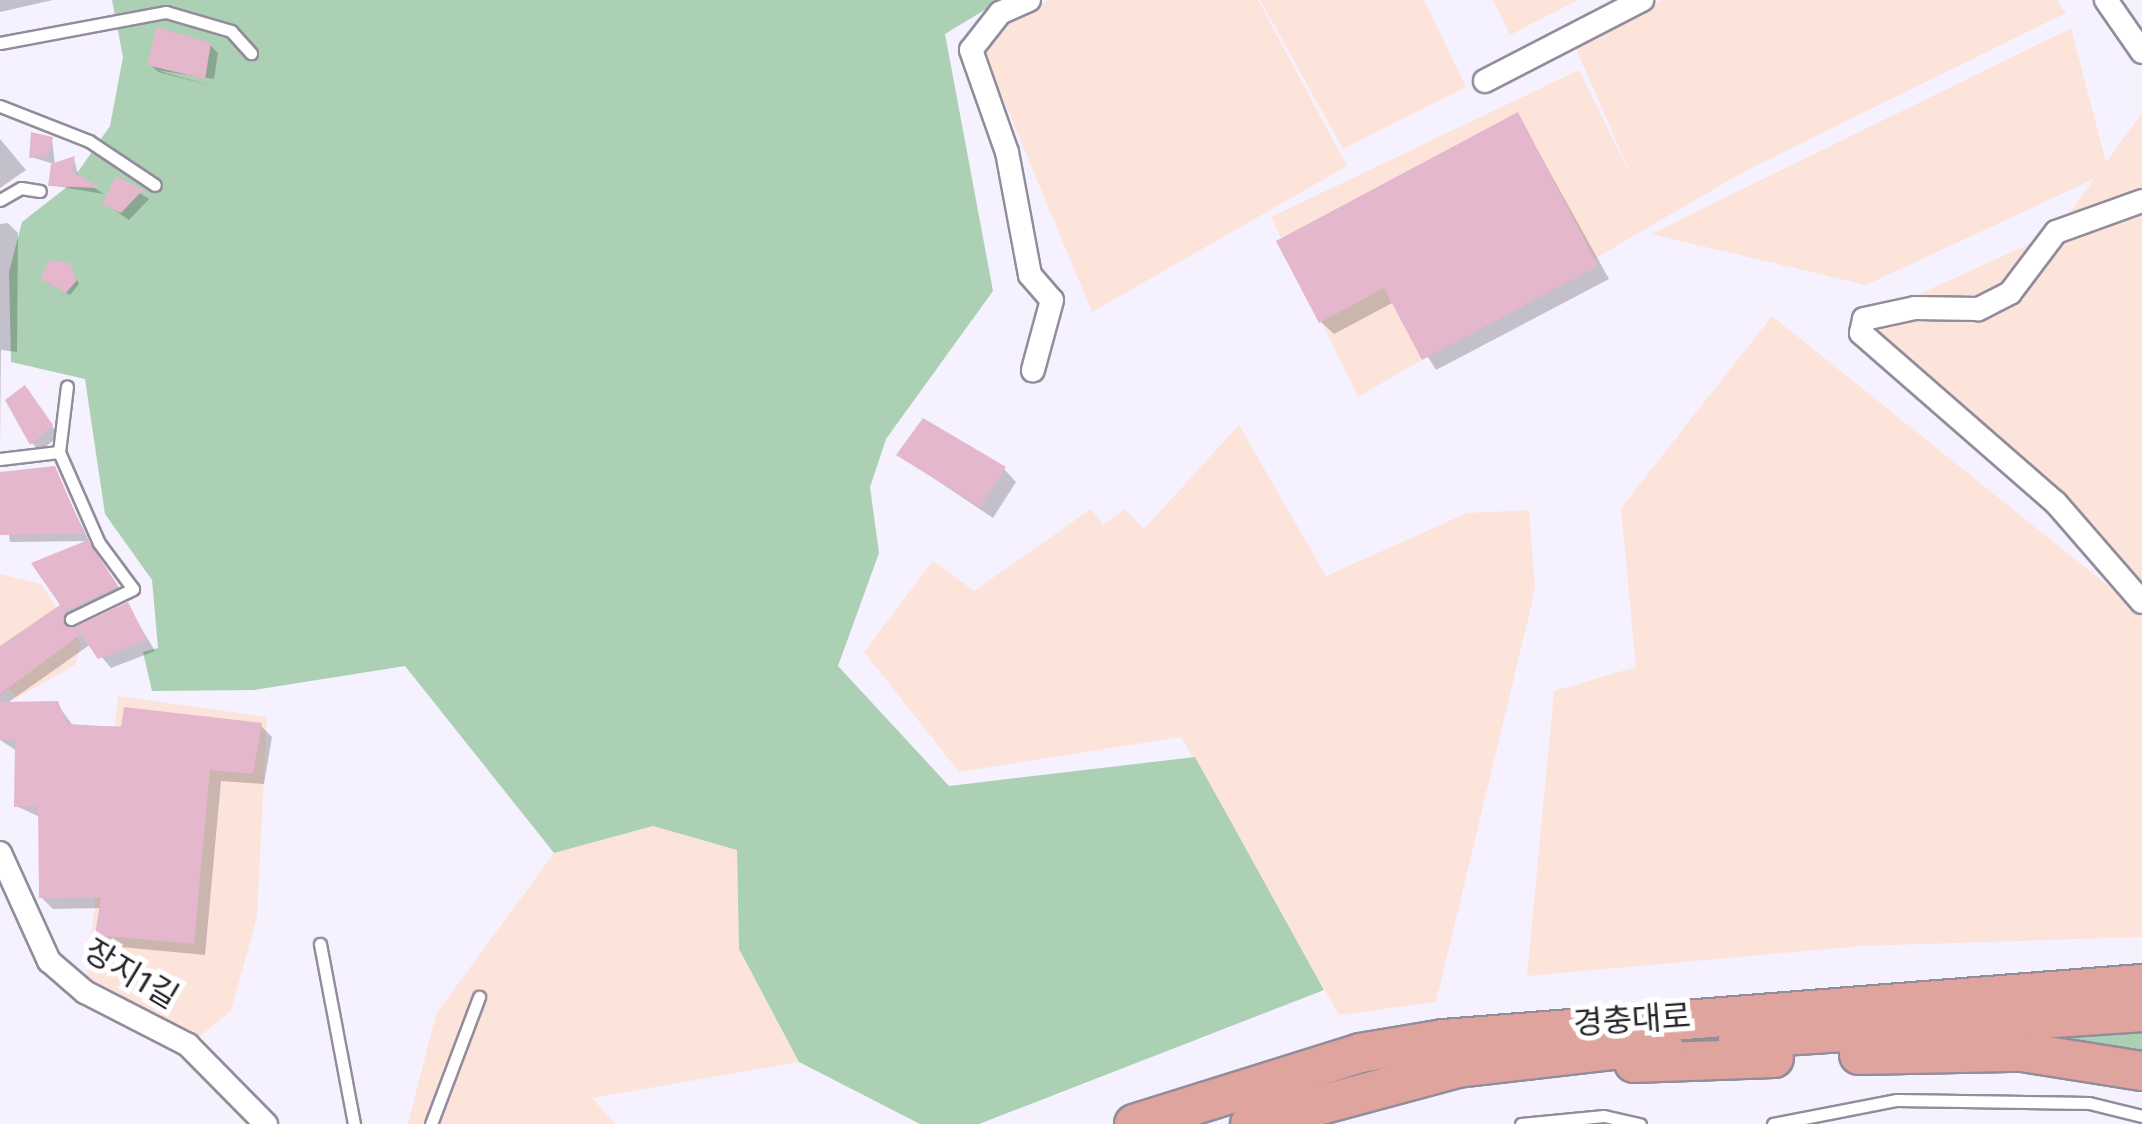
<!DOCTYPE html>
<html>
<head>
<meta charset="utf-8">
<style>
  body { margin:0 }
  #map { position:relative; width:2142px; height:1124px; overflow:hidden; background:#f6f1fe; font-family:"Fira Sans","Noto Sans KR",sans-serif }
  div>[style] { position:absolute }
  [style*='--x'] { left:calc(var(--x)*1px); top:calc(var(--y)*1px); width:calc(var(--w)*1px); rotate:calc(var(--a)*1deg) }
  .industrial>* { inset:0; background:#fde4db }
  .green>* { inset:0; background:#acd0b4 }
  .shadow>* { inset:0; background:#0003 }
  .building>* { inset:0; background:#e4b7cc }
  .roads { filter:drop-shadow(2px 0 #928c9b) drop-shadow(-2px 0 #928c9b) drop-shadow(0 2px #928c9b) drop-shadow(0 -2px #928c9b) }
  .service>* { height:11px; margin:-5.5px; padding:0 5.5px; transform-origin:5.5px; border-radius:5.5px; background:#fff }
  .minor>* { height:22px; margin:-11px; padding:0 11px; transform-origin:11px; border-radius:11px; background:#fff }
  .primary>* { height:38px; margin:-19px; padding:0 19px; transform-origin:19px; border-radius:19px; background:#e0a49e }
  span { translate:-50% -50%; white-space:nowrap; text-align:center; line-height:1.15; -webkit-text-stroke:10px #fff; paint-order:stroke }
  .street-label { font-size:32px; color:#262329 }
</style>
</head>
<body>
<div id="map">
  <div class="industrial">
    <i style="clip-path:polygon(1049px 0,1258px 0,1347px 166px,1092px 312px,977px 36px)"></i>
    <i style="clip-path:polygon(1260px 0,1424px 0,1466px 87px,1343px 149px)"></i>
    <i style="clip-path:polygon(1493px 0,1578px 0,1510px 35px)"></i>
    <i style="clip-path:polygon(1662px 0,2057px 0,2066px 13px,1745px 171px,1358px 397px,1271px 217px,1579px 70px,1635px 184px,1574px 44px)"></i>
    <i style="clip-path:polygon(2071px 28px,2106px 162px,2142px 113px,2142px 587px,1864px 319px,2056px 232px,2094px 179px,1866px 285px,1651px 234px)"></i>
    <i style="clip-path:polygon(1772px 316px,2142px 613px,2142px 937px,1861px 946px,1527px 976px,1554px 691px,1636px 667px,1621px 508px)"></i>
    <i style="clip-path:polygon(1239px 425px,1326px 576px,1467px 513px,1529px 510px,1535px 590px,1436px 1002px,1339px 1015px,1181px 737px,959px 772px,864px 652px,933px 561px,974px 591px,1091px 509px,1103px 525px,1125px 509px,1144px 529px)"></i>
    <i style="clip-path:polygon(0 574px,41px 584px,81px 644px,75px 665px,17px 698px,9px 689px,0 695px)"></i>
    <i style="clip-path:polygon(118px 696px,267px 717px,257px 916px,231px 1011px,188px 1045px,85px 992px)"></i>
    <i style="clip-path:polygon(653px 826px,737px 850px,739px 949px,799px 1062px,592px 1098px,615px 1124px,408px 1124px,436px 1014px,554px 853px)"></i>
  </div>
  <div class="green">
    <i style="clip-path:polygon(112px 0,1001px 0,945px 34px,993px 291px,886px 439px,870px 487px,879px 553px,838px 666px,949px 786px,1195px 757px,1324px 990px,979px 1124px,920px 1124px,799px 1062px,739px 949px,737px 850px,653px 826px,554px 853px,405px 666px,254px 690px,152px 691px,143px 652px,158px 648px,152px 580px,105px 514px,85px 379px,11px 362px,9px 272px,22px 222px,68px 186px,110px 126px,123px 57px)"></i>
    <i style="clip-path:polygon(2142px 1031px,2142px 1059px,1932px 1041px)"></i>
  </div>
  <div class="shadow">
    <i style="clip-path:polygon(0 0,53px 0,0 12px)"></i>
    <i style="clip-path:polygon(210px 45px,218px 53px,214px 79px,156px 70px,212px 86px,158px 72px,150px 64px)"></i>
    <i style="clip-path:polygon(1518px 115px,1609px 279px,1436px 370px,1394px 302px,1334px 334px,1321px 322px)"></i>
    <i style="clip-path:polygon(0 139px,26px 170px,0 188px)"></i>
    <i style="clip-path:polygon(52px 139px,55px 165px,74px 159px,79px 178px,104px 194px,50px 185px,54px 164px,31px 157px)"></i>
    <i style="clip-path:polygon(118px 179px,149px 199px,129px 220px,105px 203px)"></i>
    <i style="clip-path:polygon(8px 223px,18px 233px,17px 352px,1px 350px,0 445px,0 224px)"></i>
    <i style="clip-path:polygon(72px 269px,79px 284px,70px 295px,46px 282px)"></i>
    <i style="clip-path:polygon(25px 388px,59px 436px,40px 451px,32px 443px)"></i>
    <i style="clip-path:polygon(899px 455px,1004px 469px,1016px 482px,993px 518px)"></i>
    <i style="clip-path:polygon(56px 473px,89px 541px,10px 542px,0 477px)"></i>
    <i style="clip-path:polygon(87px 543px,126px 597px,76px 621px,73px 631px,127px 605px,155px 651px,111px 668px,91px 644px,6px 704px,57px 704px,74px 727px,260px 725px,272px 737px,264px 784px,221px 781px,205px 955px,110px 946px,98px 935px,102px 908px,53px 909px,41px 897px,40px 817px,16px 806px,17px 751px,0 740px,0 650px,64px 606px)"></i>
  </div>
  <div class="building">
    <i style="clip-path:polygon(157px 27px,211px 43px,205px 79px,147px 65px)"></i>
    <i style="clip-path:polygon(1518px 112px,1598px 266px,1422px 360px,1384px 288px,1319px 323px,1276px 241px)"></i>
    <i style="clip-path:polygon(31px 132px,53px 137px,48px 156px,29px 158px)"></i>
    <i style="clip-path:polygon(75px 156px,72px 171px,100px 188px,48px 186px,51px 164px)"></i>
    <i style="clip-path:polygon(116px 176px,143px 190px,121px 213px,102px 204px)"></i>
    <i style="clip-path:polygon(49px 260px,70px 263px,77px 280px,66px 293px,40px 279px)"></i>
    <i style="clip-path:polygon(25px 385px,53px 425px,30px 445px,5px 400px)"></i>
    <i style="clip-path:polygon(923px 418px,1006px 467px,980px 507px,896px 455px)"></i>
    <i style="clip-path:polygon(55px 466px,84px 534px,0 535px,0 472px)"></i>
    <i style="clip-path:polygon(88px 540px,118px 586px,66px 611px,63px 624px,75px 627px,128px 602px,147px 640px,98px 659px,81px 634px,0 694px,0 646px,60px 605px,31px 563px)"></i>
    <i style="clip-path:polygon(58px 701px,67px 724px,121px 727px,124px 707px,262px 723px,253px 774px,210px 770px,194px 944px,95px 935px,101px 897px,39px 898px,38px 806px,14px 807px,15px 740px,0 740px,0 702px)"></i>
  </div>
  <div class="roads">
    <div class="service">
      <i style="--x:0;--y:43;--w:169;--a:-10.6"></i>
      <i style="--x:166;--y:12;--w:68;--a:16.3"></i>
      <i style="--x:231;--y:31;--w:30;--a:48"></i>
      <i style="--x:0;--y:106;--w:96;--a:21.5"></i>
      <i style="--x:89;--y:141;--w:79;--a:33.7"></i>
      <i style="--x:0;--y:200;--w:24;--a:-30"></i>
      <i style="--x:21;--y:188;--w:19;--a:9"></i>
      <i style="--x:59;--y:452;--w:66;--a:-83.1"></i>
      <i style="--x:0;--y:459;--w:59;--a:-6.8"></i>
      <i style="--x:59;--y:452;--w:99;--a:66.3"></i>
      <i style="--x:99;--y:543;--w:57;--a:53.5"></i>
      <i style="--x:133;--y:589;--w:69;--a:154.2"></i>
      <i style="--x:320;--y:944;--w:183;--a:79.3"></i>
      <i style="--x:431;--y:1124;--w:136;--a:-69.3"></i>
      <i style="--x:1521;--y:1124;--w:83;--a:-5.5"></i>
      <i style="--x:1604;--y:1116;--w:37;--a:13"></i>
      <i style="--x:1773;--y:1124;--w:126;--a:-11"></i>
      <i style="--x:1897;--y:1100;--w:192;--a:0.9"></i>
      <i style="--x:2089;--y:1103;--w:55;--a:13.8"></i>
    </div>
    <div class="minor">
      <i style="--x:1029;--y:0;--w:32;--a:156"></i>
      <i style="--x:1000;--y:13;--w:47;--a:128.1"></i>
      <i style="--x:971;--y:50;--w:108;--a:70.6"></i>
      <i style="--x:1007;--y:152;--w:125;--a:79.4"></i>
      <i style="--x:1030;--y:275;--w:33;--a:49"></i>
      <i style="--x:1052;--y:300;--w:73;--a:105.2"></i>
      <i style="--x:2106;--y:0;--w:63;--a:55.3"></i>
      <i style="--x:1485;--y:81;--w:177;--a:-27.3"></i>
      <i style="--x:2142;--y:201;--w:91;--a:160.2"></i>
      <i style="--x:2056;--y:232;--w:76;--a:127"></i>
      <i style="--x:2010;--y:293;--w:36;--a:153"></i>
      <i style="--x:1978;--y:309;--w:63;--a:-179.1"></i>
      <i style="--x:1915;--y:308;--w:52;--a:167.8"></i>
      <i style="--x:1864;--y:319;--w:14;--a:102"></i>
      <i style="--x:1861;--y:333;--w:259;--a:41.1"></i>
      <i style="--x:2056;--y:503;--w:131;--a:49"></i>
      <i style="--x:0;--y:853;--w:119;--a:65.6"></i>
      <i style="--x:49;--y:961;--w:48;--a:40.7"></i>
      <i style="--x:85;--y:992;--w:116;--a:27.2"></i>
      <i style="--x:188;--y:1045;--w:111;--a:45.4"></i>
    </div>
    <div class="primary">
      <i style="--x:1738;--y:1039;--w:405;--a:-3.8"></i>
      <i style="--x:1859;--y:1055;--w:163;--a:-1.1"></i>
      <i style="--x:2022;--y:1052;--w:121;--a:9"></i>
      <i style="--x:1634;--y:1063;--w:140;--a:-2"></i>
      <i style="--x:1134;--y:1124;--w:237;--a:-17.4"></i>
      <i style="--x:1360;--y:1053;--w:85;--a:-9.5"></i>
      <i style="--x:1444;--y:1039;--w:700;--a:-4.51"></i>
      <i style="--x:1250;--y:1124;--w:214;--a:-15.1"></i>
      <i style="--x:1457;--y:1068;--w:207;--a:-6.6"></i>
    </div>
  </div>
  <div class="street-label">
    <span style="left:131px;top:974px;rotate:31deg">장지1길</span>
    <span style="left:1632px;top:1020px;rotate:-4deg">경충대로</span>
  </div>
</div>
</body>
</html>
